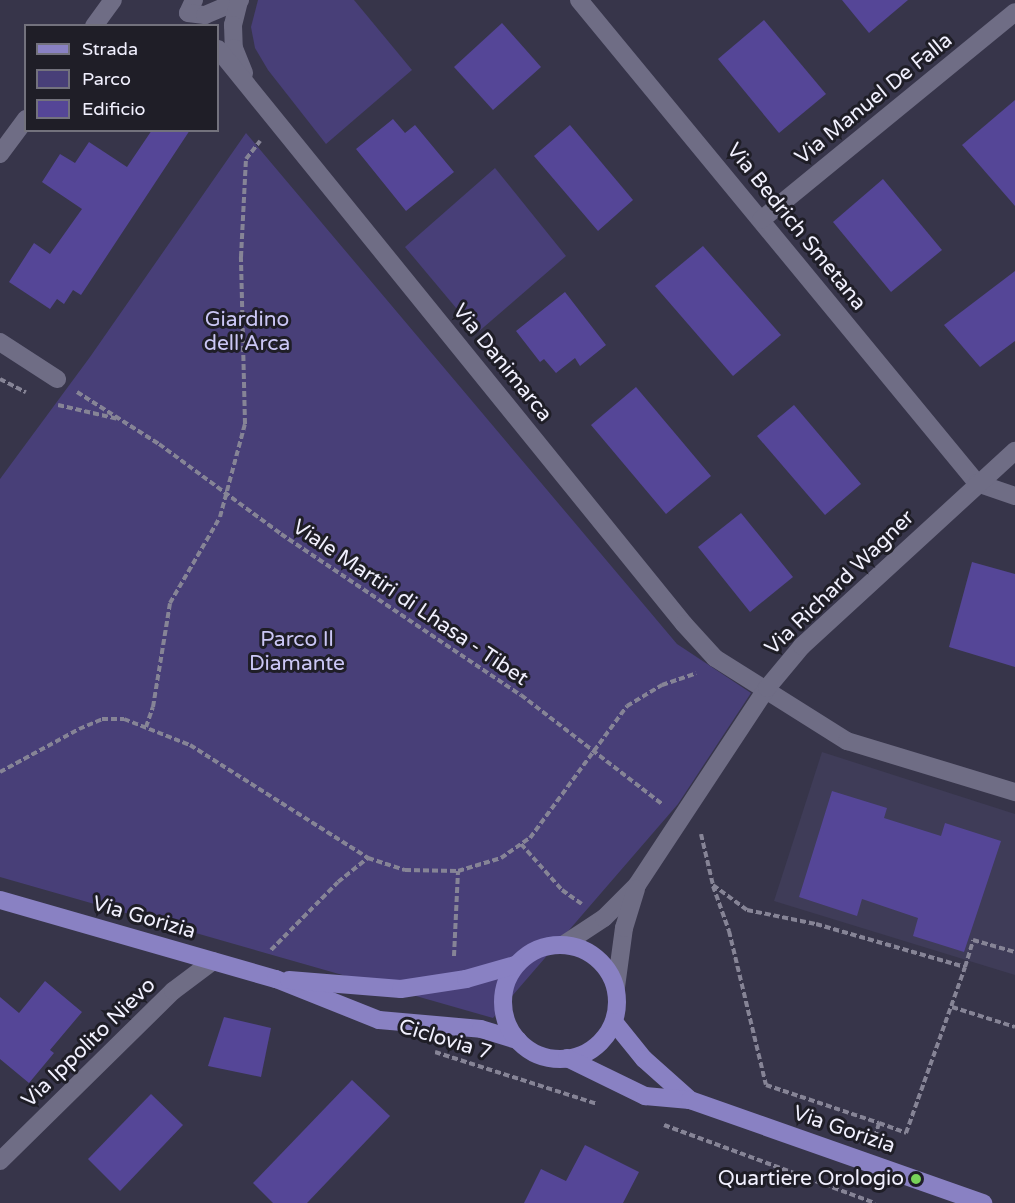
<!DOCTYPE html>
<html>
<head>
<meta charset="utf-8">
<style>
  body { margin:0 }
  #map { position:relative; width:1015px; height:1203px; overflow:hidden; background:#37354a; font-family:"Varela Round",sans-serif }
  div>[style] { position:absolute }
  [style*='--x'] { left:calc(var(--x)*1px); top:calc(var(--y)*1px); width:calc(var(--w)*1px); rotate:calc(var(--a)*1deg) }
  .built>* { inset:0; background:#3f3c58 }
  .green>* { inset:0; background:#483f78 }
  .building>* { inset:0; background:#554697 }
  .path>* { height:4px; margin-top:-2px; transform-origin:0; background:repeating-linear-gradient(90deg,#868496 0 6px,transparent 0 9px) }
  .minor>* { height:18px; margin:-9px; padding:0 9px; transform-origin:9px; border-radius:9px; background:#6f6d85 }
  .major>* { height:18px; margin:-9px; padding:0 9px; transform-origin:9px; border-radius:9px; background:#8981c3 }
  .major>.ring { margin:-9px; padding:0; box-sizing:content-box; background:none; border:18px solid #8981c3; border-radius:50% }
  .dots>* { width:16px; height:16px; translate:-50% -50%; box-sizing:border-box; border:3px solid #1f1e27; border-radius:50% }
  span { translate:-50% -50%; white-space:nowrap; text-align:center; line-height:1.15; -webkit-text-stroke:6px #1f1e27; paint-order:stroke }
  .street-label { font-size:21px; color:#f1f0fe }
  .park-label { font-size:21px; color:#cbc7f5 }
  .poi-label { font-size:21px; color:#f1f0fe }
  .right { translate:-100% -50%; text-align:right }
  .legend { position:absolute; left:24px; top:24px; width:195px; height:108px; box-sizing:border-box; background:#1f1e27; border:2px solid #73727d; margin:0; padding:8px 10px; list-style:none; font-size:18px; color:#f1f0fe }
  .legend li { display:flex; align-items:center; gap:12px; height:30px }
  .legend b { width:30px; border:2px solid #73727d }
</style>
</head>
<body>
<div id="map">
  <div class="built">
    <i style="clip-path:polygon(822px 752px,1015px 814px,1015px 975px,774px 901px)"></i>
  </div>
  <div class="green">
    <i style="clip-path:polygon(258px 0,354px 0,412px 70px,326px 144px,268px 70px,255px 48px,251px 27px)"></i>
    <i style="clip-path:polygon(246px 133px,677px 644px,751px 693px,678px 804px,493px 1018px,0 877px,0 479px,90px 357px)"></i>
    <i style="clip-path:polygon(495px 168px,566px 256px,477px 333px,405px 247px)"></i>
  </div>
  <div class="building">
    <i style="clip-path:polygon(842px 0,908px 0,869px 33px)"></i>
    <i style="clip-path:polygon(764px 20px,826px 94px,779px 133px,718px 59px)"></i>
    <i style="clip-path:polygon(502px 23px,541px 67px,493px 110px,454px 67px)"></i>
    <i style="clip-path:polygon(1015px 100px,1015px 206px,962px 145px)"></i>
    <i style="clip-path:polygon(393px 119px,405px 133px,415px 125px,454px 172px,406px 211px,356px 149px)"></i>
    <i style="clip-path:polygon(570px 125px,633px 200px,598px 231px,534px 156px)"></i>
    <i style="clip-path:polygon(152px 130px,190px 130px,81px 295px,73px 290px,64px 304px,57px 299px,50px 309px,9px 282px,34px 243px,50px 254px,82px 209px,42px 182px,60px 154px,75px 163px,89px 142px,127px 167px)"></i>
    <i style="clip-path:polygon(883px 179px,942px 250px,891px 292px,833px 222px)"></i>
    <i style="clip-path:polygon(703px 246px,781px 335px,733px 376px,655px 286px)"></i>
    <i style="clip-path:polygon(1015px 271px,1015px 341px,980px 367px,944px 325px)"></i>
    <i style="clip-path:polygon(565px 292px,606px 345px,580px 366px,575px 358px,556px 373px,544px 359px,540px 362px,516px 331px)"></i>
    <i style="clip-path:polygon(636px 387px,711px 476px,666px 514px,591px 425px)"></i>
    <i style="clip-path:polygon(794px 405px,861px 484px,825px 515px,757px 436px)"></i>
    <i style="clip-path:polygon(741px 513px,793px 577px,750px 612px,698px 547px)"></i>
    <i style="clip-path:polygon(972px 562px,1015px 574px,1015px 667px,949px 647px)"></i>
    <i style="clip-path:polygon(832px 791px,887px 808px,884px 818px,941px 836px,945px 823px,1001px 841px,964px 952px,913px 936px,918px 918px,862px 899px,857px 916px,799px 897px)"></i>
    <i style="clip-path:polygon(45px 981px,82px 1012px,50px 1050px,54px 1053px,29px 1083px,0 1059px,0 997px,19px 1013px)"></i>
    <i style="clip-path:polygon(224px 1017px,271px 1028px,261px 1077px,208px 1066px)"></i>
    <i style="clip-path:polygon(352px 1080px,390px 1116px,307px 1203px,273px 1203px,253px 1183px)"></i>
    <i style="clip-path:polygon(151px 1094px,183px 1125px,120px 1191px,88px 1159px)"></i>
    <i style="clip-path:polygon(585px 1145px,639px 1172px,623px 1203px,524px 1203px,541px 1169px,566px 1181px)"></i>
  </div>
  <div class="path">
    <i style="--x:0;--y:379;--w:29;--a:27"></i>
    <i style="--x:77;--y:392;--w:97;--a:32.4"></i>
    <i style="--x:159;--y:444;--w:152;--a:36.4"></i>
    <i style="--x:281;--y:534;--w:289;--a:33.9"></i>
    <i style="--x:521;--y:695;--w:178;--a:37.7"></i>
    <i style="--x:58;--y:405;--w:62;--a:13.1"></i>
    <i style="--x:146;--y:727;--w:21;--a:-71"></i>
    <i style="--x:153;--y:707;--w:105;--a:-80.7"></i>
    <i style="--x:170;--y:603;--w:99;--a:-59.8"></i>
    <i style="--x:220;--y:517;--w:96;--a:-75"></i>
    <i style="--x:245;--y:424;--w:167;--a:-91.4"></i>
    <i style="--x:241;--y:257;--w:98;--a:-87.1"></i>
    <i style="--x:246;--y:159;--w:23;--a:-52"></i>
    <i style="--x:0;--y:772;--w:90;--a:-28.6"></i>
    <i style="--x:79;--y:729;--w:25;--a:-23"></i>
    <i style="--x:102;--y:719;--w:22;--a:0"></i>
    <i style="--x:124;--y:719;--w:71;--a:21.5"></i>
    <i style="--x:190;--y:745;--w:211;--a:32.4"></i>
    <i style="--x:368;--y:858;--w:39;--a:18"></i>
    <i style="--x:405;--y:870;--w:53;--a:1.1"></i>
    <i style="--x:458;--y:871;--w:45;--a:-16.8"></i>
    <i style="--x:501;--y:858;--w:35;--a:-35"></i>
    <i style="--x:530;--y:838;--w:164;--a:-53.7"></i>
    <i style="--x:627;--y:706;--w:41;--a:-31"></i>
    <i style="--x:662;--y:685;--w:36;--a:-19"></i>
    <i style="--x:701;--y:834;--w:52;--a:76.8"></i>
    <i style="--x:713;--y:885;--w:42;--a:36.3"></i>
    <i style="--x:747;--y:910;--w:70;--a:11.5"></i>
    <i style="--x:816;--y:924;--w:155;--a:16.1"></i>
    <i style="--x:965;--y:967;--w:28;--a:-73"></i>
    <i style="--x:973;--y:940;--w:44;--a:15.9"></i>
    <i style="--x:521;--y:844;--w:62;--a:48.3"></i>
    <i style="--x:562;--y:890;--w:24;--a:35"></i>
    <i style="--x:713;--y:886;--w:48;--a:70.4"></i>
    <i style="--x:729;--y:931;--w:158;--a:76.5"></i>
    <i style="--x:766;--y:1085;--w:119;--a:18.6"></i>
    <i style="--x:879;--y:1123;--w:18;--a:106"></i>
    <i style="--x:271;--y:950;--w:95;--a:-45.4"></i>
    <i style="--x:338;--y:882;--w:38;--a:-39"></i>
    <i style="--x:454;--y:956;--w:85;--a:-87.3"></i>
    <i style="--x:952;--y:1007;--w:66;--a:17.6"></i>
    <i style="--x:435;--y:1052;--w:170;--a:17.8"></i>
    <i style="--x:879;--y:1123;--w:29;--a:20"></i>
    <i style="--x:906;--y:1133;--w:176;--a:-70.4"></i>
    <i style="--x:664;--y:1125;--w:225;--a:20.3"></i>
  </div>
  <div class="minor">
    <i style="--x:194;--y:0;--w:14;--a:115"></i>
    <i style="--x:188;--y:13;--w:17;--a:7"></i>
    <i style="--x:205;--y:15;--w:38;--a:-23"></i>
    <i style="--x:579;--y:0;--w:626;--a:50.51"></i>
    <i style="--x:977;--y:483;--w:40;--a:18.9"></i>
    <i style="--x:239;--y:1;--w:25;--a:104"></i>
    <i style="--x:233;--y:25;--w:23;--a:88"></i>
    <i style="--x:234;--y:48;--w:27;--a:68"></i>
    <i style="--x:94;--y:26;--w:32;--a:-54"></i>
    <i style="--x:218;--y:49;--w:740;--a:50.98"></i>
    <i style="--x:684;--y:624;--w:46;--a:47.6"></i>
    <i style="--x:715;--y:658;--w:156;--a:32.2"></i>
    <i style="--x:847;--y:741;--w:176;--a:16.9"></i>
    <i style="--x:0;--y:154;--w:44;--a:-53.4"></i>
    <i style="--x:761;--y:220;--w:328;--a:-39.3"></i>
    <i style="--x:0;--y:342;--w:68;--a:33"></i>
    <i style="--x:563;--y:945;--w:49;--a:-33.4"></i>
    <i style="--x:604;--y:918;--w:47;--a:-45"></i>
    <i style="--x:637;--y:885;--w:236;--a:-56.6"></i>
    <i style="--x:767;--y:688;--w:55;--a:-50.2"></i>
    <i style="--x:802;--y:646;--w:289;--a:-42.5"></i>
    <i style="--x:616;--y:987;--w:60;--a:-82.3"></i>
    <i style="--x:624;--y:928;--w:41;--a:-72.9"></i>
    <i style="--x:0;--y:1161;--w:243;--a:-44.5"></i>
    <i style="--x:173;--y:991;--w:50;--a:-36.9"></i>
  </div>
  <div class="major">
    <i style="--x:0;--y:900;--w:287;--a:16"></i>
    <i style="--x:276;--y:979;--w:111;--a:21.7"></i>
    <i style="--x:379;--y:1020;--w:102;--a:5"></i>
    <i style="--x:481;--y:1029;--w:39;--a:17"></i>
    <i class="ring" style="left:503px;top:945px;width:96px;height:96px"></i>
    <i style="--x:289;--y:980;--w:112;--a:4.6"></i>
    <i style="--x:401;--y:989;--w:66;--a:-8.7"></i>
    <i style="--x:466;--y:979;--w:51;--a:-15.9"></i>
    <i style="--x:614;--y:1022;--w:48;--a:51"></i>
    <i style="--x:644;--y:1059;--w:62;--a:41.7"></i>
    <i style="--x:567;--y:1058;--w:87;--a:26"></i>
    <i style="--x:645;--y:1096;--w:45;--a:5.1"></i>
    <i style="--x:690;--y:1100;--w:311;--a:19.4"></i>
  </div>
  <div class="dots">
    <i style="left:916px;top:1179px;background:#77d259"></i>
  </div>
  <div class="street-label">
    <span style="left:874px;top:99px;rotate:-39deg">Via Manuel De Falla</span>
    <span style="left:796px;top:227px;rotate:51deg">Via Bedrich Smetana</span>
    <span style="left:502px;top:363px;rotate:51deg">Via Danimarca</span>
    <span style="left:840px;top:583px;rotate:-44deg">Via Richard Wagner</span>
    <span style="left:410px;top:603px;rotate:34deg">Viale Martiri di Lhasa - Tibet</span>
    <span style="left:144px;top:918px;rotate:16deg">Via Gorizia</span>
    <span style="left:445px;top:1040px;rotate:17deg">Ciclovia 7</span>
    <span style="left:89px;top:1043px;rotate:-44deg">Via Ippolito Nievo</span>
    <span style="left:844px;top:1130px;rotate:19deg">Via Gorizia</span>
  </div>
  <div class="park-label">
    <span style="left:247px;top:332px">Giardino<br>dell'Arca</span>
    <span style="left:297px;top:652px">Parco Il<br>Diamante</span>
  </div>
  <div class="poi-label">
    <span class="right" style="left:904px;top:1179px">Quartiere Orologio</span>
  </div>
  <ul class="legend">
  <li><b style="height:8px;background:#8981c3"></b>Strada</li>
  <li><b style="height:16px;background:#483f78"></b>Parco</li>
  <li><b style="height:16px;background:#554697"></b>Edificio</li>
  </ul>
</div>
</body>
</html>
